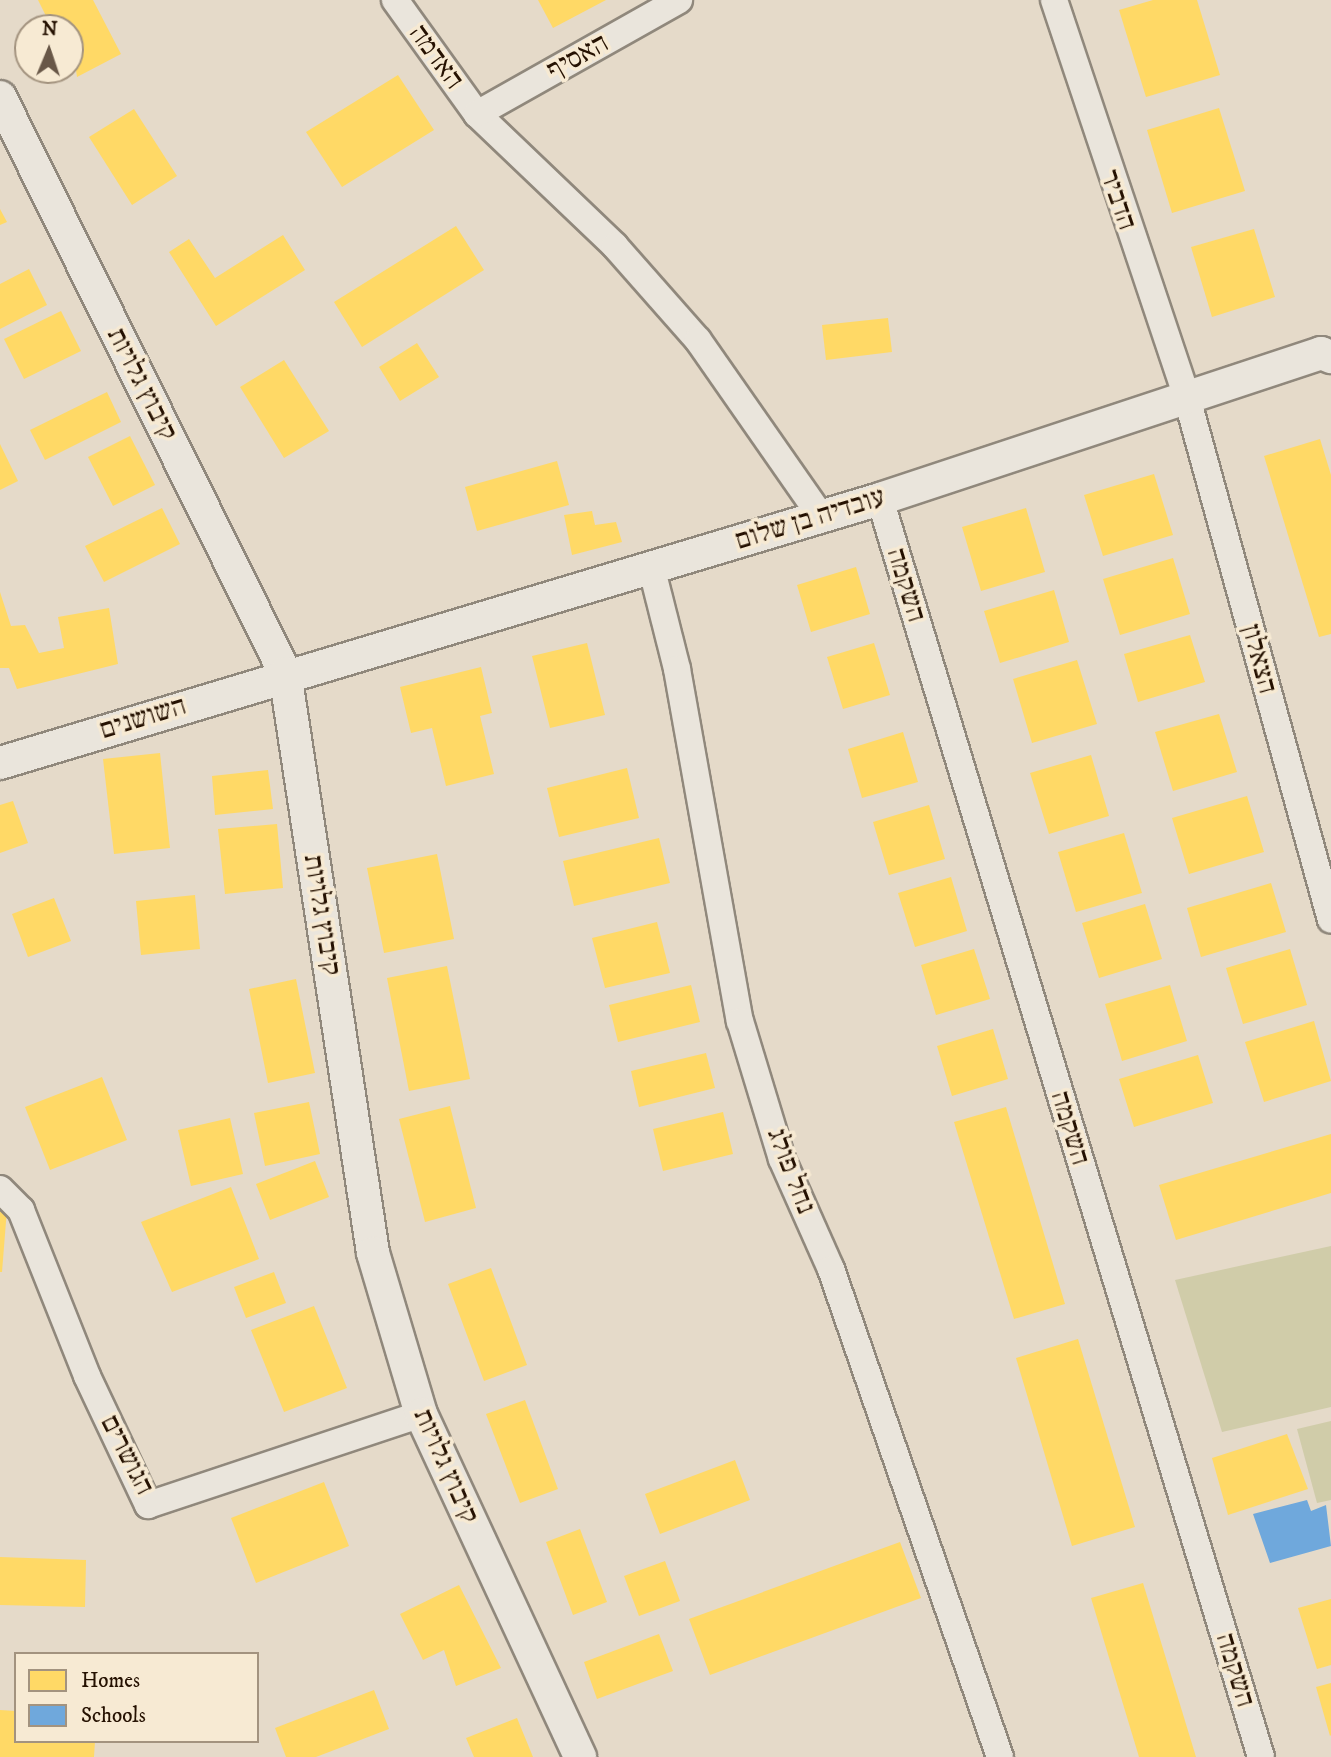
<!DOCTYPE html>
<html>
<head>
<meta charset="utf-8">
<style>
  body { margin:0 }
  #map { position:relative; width:1331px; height:1757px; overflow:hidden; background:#e5dac9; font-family:"IM FELL DW Pica","Frank Ruhl Libre",serif }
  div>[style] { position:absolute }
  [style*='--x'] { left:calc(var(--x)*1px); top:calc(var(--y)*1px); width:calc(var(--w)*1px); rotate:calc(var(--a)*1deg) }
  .green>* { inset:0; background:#d0cca9 }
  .homes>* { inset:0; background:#ffd966 }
  .schools>* { inset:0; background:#6fa8dc }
  .roads { filter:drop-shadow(2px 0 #90887c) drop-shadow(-2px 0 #90887c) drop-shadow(0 2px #90887c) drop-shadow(0 -2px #90887c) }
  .minor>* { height:26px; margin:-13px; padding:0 13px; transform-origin:13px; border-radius:13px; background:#eae5dc }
  .tertiary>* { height:32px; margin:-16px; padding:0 16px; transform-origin:16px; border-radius:16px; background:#eae5dc }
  span { translate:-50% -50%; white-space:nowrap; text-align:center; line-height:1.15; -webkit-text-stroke:7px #f7ead3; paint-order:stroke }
  .street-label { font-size:28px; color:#251101 }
  .legend { position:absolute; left:14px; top:1652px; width:245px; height:91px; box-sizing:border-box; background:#f7ead3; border:2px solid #a3937f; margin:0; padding:9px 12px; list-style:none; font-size:21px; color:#251101 }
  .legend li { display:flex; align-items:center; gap:14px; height:35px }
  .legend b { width:35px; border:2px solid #a3937f }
  .north { position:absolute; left:14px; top:14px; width:70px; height:70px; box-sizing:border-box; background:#f7ead3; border:2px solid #a3937f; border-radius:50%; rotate:2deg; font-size:19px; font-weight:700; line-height:28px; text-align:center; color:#251101 }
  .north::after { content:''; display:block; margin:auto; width:24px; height:32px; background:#685747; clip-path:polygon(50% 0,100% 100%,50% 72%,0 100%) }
</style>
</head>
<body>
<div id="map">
  <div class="green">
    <i style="clip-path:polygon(1331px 1246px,1331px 1407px,1222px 1432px,1175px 1280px)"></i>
    <i style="clip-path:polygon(1331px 1421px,1331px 1500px,1317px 1503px,1297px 1429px)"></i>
  </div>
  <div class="homes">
    <i style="clip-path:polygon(38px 0,93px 0,121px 54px,77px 77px,70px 28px,52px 28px)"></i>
    <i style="clip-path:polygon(538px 0,606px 0,553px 28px)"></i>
    <i style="clip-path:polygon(1153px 0,1197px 0,1220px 75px,1146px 97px,1119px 10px)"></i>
    <i style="clip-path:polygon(398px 75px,434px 130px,342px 187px,306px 132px)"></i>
    <i style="clip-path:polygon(1219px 108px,1245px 191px,1172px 213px,1147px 130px)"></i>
    <i style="clip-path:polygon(134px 109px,177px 176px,132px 205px,89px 137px)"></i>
    <i style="clip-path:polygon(0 209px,7px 222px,0 225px)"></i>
    <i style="clip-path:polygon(456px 226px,484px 270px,362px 347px,334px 302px)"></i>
    <i style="clip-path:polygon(1254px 229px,1275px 297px,1212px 317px,1191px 247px)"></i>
    <i style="clip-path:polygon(283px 235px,305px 270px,216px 326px,169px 252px,189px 239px,215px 278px)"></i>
    <i style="clip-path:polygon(29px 269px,47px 305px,0 329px,0 284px)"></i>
    <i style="clip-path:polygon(61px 311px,81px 351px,24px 379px,4px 339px)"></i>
    <i style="clip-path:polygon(888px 318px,892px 352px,826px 360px,822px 325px)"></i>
    <i style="clip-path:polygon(417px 343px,439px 377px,400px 401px,379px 367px)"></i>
    <i style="clip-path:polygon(284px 360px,329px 431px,284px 458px,240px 387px)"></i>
    <i style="clip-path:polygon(107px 392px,121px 422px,45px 460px,30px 430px)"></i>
    <i style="clip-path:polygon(130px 436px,155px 485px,113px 506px,88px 457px)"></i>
    <i style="clip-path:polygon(1320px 439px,1331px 475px,1331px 634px,1319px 637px,1264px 456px)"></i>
    <i style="clip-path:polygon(0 444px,18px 481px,0 490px)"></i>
    <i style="clip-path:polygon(557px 461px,569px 505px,477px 531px,465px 487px)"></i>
    <i style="clip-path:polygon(1154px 474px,1173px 535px,1103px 556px,1084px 495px)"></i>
    <i style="clip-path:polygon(162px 508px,180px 544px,104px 582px,85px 546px)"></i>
    <i style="clip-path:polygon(1026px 508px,1045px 572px,981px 591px,962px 527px)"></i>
    <i style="clip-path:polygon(592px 511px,595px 525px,616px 522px,622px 542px,572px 555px,564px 515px)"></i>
    <i style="clip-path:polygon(1173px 558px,1190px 614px,1120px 635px,1103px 579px)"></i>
    <i style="clip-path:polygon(856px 567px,870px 614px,811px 632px,797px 585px)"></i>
    <i style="clip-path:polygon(1054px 590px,1069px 642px,1000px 663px,984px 611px)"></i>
    <i style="clip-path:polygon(0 592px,11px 626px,25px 625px,39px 653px,64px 648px,58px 617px,109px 608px,118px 664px,17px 689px,9px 668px,0 668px)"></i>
    <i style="clip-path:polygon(1190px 635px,1205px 682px,1138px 702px,1124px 654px)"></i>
    <i style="clip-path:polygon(587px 643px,605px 715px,550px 728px,532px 656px)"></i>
    <i style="clip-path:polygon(874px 643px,890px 695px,843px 709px,827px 657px)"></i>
    <i style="clip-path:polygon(1077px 660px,1097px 724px,1032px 743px,1013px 679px)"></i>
    <i style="clip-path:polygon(481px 667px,492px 713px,480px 716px,494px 774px,446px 786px,432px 728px,411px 733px,400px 687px)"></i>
    <i style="clip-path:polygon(1219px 714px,1237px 772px,1173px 791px,1155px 732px)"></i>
    <i style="clip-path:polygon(903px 732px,918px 782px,862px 798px,848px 749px)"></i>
    <i style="clip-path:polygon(160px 753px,170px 848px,114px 854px,103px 759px)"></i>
    <i style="clip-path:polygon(1091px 755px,1109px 816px,1049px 834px,1030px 773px)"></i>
    <i style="clip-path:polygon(627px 768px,639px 818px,559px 837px,547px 788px)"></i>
    <i style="clip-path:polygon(268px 770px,273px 809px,215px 815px,212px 776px)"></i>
    <i style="clip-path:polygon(1247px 796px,1264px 852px,1189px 874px,1172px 818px)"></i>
    <i style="clip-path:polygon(13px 801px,28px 843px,0 853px,0 805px)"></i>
    <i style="clip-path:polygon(929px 805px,945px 859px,889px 875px,873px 822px)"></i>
    <i style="clip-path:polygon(277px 824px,283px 888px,225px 894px,218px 829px)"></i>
    <i style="clip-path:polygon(1124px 833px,1142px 893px,1076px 912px,1058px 852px)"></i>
    <i style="clip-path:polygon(659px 838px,670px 883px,574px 906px,563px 861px)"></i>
    <i style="clip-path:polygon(437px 854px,454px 939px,384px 953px,367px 868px)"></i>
    <i style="clip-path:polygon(951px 877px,967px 931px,915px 947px,898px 893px)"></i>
    <i style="clip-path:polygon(1271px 883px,1286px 932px,1201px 957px,1187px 908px)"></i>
    <i style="clip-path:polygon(195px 895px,200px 949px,141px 955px,136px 901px)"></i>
    <i style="clip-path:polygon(54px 898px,71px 941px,28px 957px,12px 914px)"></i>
    <i style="clip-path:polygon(1145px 904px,1162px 959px,1099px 978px,1082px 923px)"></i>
    <i style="clip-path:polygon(657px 922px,670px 973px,605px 988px,592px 938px)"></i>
    <i style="clip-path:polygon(974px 949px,990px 999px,936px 1015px,921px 965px)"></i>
    <i style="clip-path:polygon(1290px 949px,1307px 1005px,1243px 1024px,1226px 968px)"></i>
    <i style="clip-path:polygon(447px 966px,470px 1079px,409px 1091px,387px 978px)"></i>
    <i style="clip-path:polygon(296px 979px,315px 1073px,268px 1083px,249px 989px)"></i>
    <i style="clip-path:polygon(691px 985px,700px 1022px,618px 1042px,609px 1005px)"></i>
    <i style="clip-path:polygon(1170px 985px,1187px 1041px,1122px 1061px,1105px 1004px)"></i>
    <i style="clip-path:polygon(1314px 1021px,1331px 1081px,1264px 1102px,1245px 1042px)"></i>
    <i style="clip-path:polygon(993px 1029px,1008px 1079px,952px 1096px,937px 1046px)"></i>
    <i style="clip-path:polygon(706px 1053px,715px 1088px,639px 1107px,631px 1071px)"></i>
    <i style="clip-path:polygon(1198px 1055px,1213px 1103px,1134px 1127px,1119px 1079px)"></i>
    <i style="clip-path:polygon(102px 1077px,127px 1140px,50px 1170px,25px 1107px)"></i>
    <i style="clip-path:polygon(309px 1102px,320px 1154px,265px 1166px,254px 1113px)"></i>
    <i style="clip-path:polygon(450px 1106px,476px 1208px,425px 1222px,399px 1119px)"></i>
    <i style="clip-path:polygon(1006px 1107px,1065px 1304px,1014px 1319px,954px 1122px)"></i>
    <i style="clip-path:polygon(723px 1112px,733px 1154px,663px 1171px,653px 1129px)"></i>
    <i style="clip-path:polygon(230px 1118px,243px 1174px,191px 1186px,178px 1130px)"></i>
    <i style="clip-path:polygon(1331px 1134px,1331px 1193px,1176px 1240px,1159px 1185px)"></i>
    <i style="clip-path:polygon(315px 1161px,329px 1197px,270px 1220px,256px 1184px)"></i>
    <i style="clip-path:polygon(231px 1187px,259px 1259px,172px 1292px,141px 1222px)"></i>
    <i style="clip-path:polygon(0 1208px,7px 1209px,2px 1272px,0 1272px)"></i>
    <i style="clip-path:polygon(491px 1268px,527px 1365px,484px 1381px,448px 1284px)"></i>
    <i style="clip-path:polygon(274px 1272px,286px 1303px,246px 1318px,234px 1287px)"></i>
    <i style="clip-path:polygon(314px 1306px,347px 1388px,284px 1412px,251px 1330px)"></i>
    <i style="clip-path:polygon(1078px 1339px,1135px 1527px,1072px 1546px,1016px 1358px)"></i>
    <i style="clip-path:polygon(525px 1400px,558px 1489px,520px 1503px,486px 1414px)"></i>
    <i style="clip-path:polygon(1287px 1434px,1308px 1489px,1228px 1515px,1212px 1458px)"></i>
    <i style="clip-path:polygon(735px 1460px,750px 1500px,660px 1534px,645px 1494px)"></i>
    <i style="clip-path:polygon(324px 1482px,349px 1546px,256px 1583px,231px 1518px)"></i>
    <i style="clip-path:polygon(580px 1529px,607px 1602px,573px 1615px,546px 1542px)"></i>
    <i style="clip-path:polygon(900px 1542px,921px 1598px,710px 1675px,689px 1619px)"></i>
    <i style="clip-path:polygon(0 1557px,86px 1560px,85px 1607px,0 1605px)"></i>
    <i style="clip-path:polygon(665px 1561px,680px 1601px,639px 1616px,624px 1576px)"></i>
    <i style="clip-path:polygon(1143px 1583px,1196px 1757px,1139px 1757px,1091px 1598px)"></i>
    <i style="clip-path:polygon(459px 1585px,501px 1668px,456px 1686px,444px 1650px,423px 1660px,400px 1614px)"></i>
    <i style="clip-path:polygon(1331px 1599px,1331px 1665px,1317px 1669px,1298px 1608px)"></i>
    <i style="clip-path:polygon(659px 1634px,673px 1671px,597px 1699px,584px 1662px)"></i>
    <i style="clip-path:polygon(1331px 1683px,1331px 1735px,1330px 1736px,1316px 1687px)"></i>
    <i style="clip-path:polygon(374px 1690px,389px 1729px,316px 1757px,286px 1757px,275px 1728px)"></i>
    <i style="clip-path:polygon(0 1710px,16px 1711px,16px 1741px,95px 1741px,94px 1757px,0 1757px)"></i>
    <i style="clip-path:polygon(517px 1718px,533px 1757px,474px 1757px,466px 1738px)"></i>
  </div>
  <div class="schools">
    <i style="clip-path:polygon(1307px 1500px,1311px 1511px,1326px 1505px,1331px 1546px,1270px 1563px,1253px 1514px)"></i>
  </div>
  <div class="roads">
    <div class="minor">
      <i style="--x:395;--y:0;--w:140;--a:54.3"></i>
      <i style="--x:477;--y:114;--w:191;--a:43.7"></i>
      <i style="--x:615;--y:246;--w:125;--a:48.6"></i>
      <i style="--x:698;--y:340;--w:215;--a:55.1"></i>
      <i style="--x:1054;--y:0;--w:420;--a:71.5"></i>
      <i style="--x:1187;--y:398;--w:541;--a:74.58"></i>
      <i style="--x:477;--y:114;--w:232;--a:-29.4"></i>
      <i style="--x:880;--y:499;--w:1314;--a:73.15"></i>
      <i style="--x:651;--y:566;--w:106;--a:75.8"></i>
      <i style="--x:677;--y:669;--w:358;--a:79.9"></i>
      <i style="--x:740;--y:1021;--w:144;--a:73.1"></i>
      <i style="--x:782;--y:1159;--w:120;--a:66"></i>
      <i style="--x:831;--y:1269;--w:516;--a:70.9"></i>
      <i style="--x:0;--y:1189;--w:30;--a:45"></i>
      <i style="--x:21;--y:1210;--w:179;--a:68.3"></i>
      <i style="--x:87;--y:1376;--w:143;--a:64.7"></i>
      <i style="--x:148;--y:1505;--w:288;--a:-18.4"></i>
    </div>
    <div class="tertiary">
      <i style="--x:0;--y:97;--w:643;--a:63.67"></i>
      <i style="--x:285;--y:673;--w:587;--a:81.37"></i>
      <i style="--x:373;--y:1253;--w:168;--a:73.4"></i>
      <i style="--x:421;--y:1414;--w:378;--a:65.1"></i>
      <i style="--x:0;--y:763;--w:919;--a:-16.7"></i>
      <i style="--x:880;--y:499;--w:465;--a:-18.3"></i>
      <i style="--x:1321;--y:353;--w:11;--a:22"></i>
    </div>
  </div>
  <div class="street-label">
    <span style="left:436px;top:57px;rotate:54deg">האדמה</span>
    <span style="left:578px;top:57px;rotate:-29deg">האסיף</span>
    <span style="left:1118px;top:200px;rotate:71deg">הדביר</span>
    <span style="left:142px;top:384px;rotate:63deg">קיבוץ גלויות</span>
    <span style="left:810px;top:519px;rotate:-17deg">עובדיה בן שלום</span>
    <span style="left:906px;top:585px;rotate:73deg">השקמה</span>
    <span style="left:1259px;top:659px;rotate:75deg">הצאלון</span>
    <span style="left:143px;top:718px;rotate:-17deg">השושנים</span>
    <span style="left:322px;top:915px;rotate:81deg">קיבוץ גלויות</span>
    <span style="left:1070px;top:1128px;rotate:73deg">השקמה</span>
    <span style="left:791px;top:1171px;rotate:69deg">נחל פולג</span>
    <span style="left:127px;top:1455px;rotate:63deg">הגושרים</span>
    <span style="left:446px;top:1466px;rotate:66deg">קיבוץ גלויות</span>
    <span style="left:1235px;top:1670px;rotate:73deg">השקמה</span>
  </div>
  <ul class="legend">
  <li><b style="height:19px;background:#ffd966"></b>Homes</li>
  <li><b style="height:19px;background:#6fa8dc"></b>Schools</li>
  </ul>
  <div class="north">N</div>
</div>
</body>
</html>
